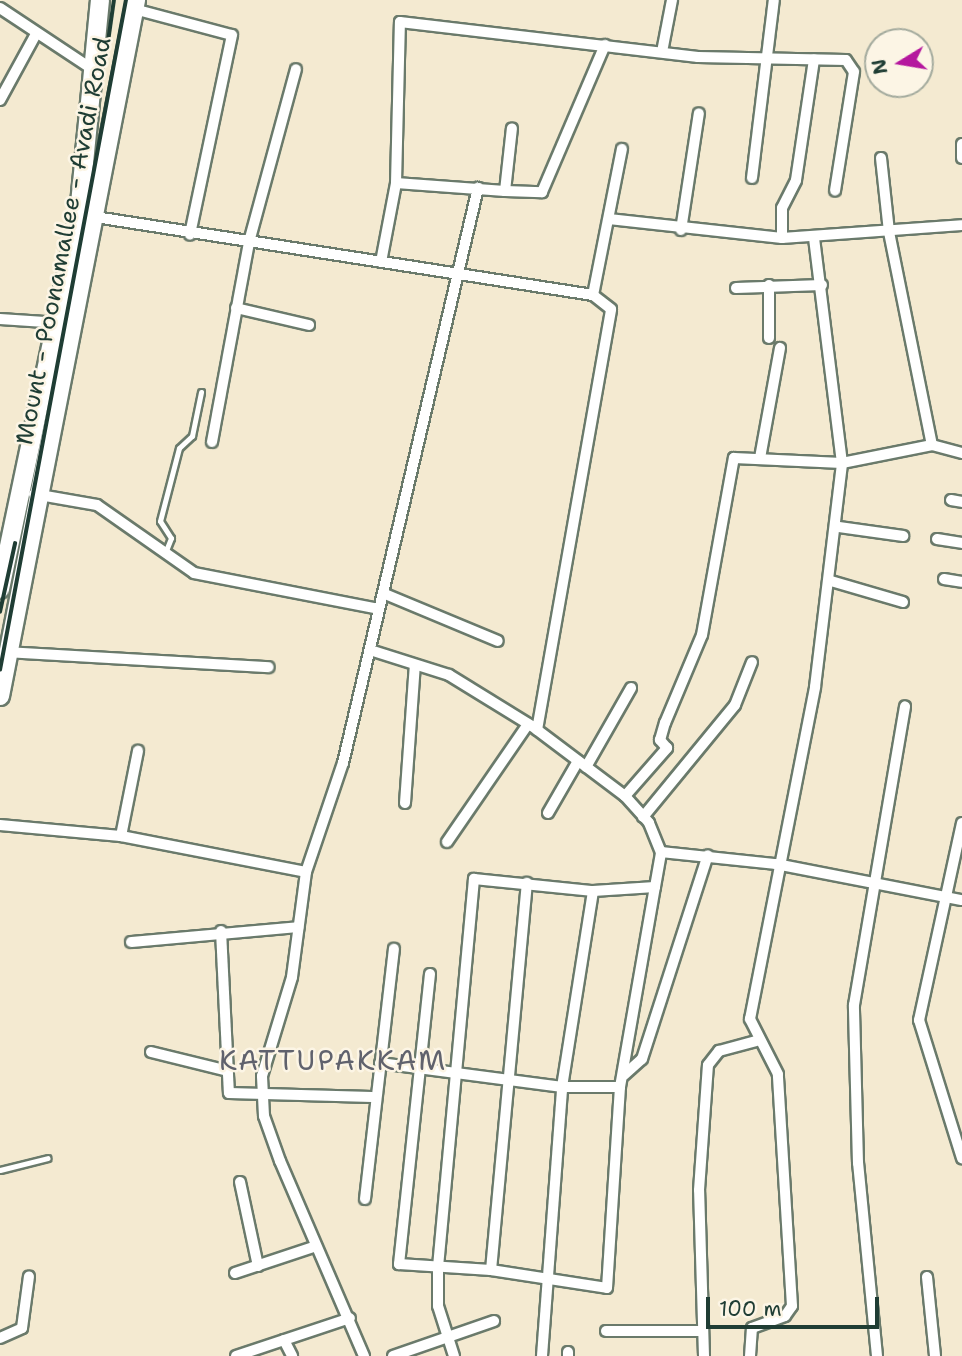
<!DOCTYPE html>
<html>
<head>
<meta charset="utf-8">
<style>
  body { margin:0 }
  #map { position:relative; width:962px; height:1356px; overflow:hidden; background:#f4ead1; font-family:"Shantell Sans",sans-serif }
  div>[style] { position:absolute }
  [style*='--x'] { left:calc(var(--x)*1px); top:calc(var(--y)*1px); width:calc(var(--w)*1px); rotate:calc(var(--a)*1deg) }
  .roads { filter:drop-shadow(2px 0 #6a7a6b) drop-shadow(-2px 0 #6a7a6b) drop-shadow(0 2px #6a7a6b) drop-shadow(0 -2px #6a7a6b) }
  .lane>* { height:5px; margin:-2.5px; padding:0 2.5px; transform-origin:2.5px; border-radius:2.5px; background:#fff }
  .street>* { height:10px; margin:-5px; padding:0 5px; transform-origin:5px; border-radius:5px; background:#fff }
  .primary>* { height:18px; margin:-9px; padding:0 9px; transform-origin:9px; border-radius:9px; background:#fff }
  .rail>* { height:3.5px; margin:-1.75px; padding:0 1.75px; transform-origin:1.75px; border-radius:1.75px; background:#1f3d34 }
  span { translate:-50% -50%; white-space:nowrap; text-align:center; line-height:1.15; -webkit-text-stroke:5px #fcf5e5; paint-order:stroke }
  .street-label { font-size:24px; color:#1f3d34 }
  .quarter-label { font-size:28px; color:#60626d; letter-spacing:2px }
  .north { position:absolute; left:864px; top:28px; width:70px; height:70px; box-sizing:border-box; background:#fcf5e5; border:2px solid #a4ab9e; border-radius:50%; rotate:259deg; font-size:19px; font-weight:700; line-height:28px; text-align:center; color:#1f3d34 }
  .north::after { content:''; display:block; margin:auto; width:24px; height:32px; background:#b5179e; clip-path:polygon(50% 0,100% 100%,50% 72%,0 100%) }
  .scale { position:absolute; left:706px; top:1297px; width:173px; height:32px; box-sizing:border-box; border:4px solid #1f3d34; border-top:0; padding-left:9px; font-size:21px; line-height:24px; white-space:nowrap; color:#1f3d34; -webkit-text-stroke:5px #fcf5e5; paint-order:stroke }
</style>
</head>
<body>
<div id="map">
  <div class="roads">
    <div class="lane">
      <i style="--x:165;--y:553;--w:16;--a:-68"></i>
      <i style="--x:171;--y:538;--w:20;--a:-123"></i>
      <i style="--x:160;--y:521;--w:75;--a:-75.4"></i>
      <i style="--x:179;--y:448;--w:18;--a:-43"></i>
      <i style="--x:192;--y:436;--w:45;--a:-78.4"></i>
      <i style="--x:0;--y:1170;--w:49;--a:-14"></i>
    </div>
    <div class="street">
      <i style="--x:0;--y:8;--w:107;--a:33.5"></i>
      <i style="--x:134;--y:9;--w:101;--a:14.9"></i>
      <i style="--x:232;--y:35;--w:204;--a:101.9"></i>
      <i style="--x:662;--y:52;--w:53;--a:-79.1"></i>
      <i style="--x:0;--y:100;--w:75;--a:-61.4"></i>
      <i style="--x:962;--y:144;--w:14;--a:90"></i>
      <i style="--x:881;--y:158;--w:74;--a:83.8"></i>
      <i style="--x:889;--y:232;--w:217;--a:78.6"></i>
      <i style="--x:752;--y:178;--w:179;--a:-83"></i>
      <i style="--x:396;--y:183;--w:109;--a:4.2"></i>
      <i style="--x:505;--y:191;--w:63;--a:-83.7"></i>
      <i style="--x:505;--y:191;--w:37;--a:2"></i>
      <i style="--x:542;--y:192;--w:160;--a:-66.8"></i>
      <i style="--x:89;--y:216;--w:510;--a:8.91"></i>
      <i style="--x:593;--y:295;--w:149;--a:-78.8"></i>
      <i style="--x:609;--y:219;--w:174;--a:6.3"></i>
      <i style="--x:782;--y:238;--w:180;--a:-4.1"></i>
      <i style="--x:681;--y:230;--w:118;--a:-81.3"></i>
      <i style="--x:782;--y:238;--w:30;--a:-90"></i>
      <i style="--x:782;--y:208;--w:31;--a:-63"></i>
      <i style="--x:796;--y:180;--w:122;--a:-81.5"></i>
      <i style="--x:381;--y:262;--w:80;--a:-79.2"></i>
      <i style="--x:396;--y:183;--w:161;--a:-88.6"></i>
      <i style="--x:400;--y:22;--w:300;--a:6.7"></i>
      <i style="--x:698;--y:57;--w:148;--a:1.2"></i>
      <i style="--x:846;--y:60;--w:14;--a:56"></i>
      <i style="--x:854;--y:72;--w:120;--a:99.1"></i>
      <i style="--x:736;--y:288;--w:86;--a:-2"></i>
      <i style="--x:236;--y:308;--w:75;--a:13.1"></i>
      <i style="--x:0;--y:319;--w:60;--a:3.8"></i>
      <i style="--x:769;--y:338;--w:53;--a:-90"></i>
      <i style="--x:212;--y:442;--w:203;--a:-79.5"></i>
      <i style="--x:249;--y:242;--w:179;--a:-74.8"></i>
      <i style="--x:760;--y:458;--w:112;--a:-79.7"></i>
      <i style="--x:34;--y:494;--w:64;--a:9.9"></i>
      <i style="--x:97;--y:505;--w:118;--a:35"></i>
      <i style="--x:194;--y:573;--w:188;--a:11"></i>
      <i style="--x:951;--y:500;--w:11;--a:10"></i>
      <i style="--x:839;--y:527;--w:65;--a:8"></i>
      <i style="--x:937;--y:539;--w:25;--a:9"></i>
      <i style="--x:944;--y:579;--w:18;--a:9"></i>
      <i style="--x:831;--y:581;--w:75;--a:16.3"></i>
      <i style="--x:385;--y:594;--w:122;--a:22.6"></i>
      <i style="--x:370;--y:650;--w:83;--a:17.6"></i>
      <i style="--x:449;--y:675;--w:97;--a:31.6"></i>
      <i style="--x:532;--y:726;--w:116;--a:37"></i>
      <i style="--x:625;--y:796;--w:36;--a:48"></i>
      <i style="--x:649;--y:823;--w:31;--a:68"></i>
      <i style="--x:661;--y:852;--w:116;--a:6"></i>
      <i style="--x:776;--y:864;--w:189;--a:11"></i>
      <i style="--x:6;--y:652;--w:263;--a:3.3"></i>
      <i style="--x:537;--y:730;--w:427;--a:-80"></i>
      <i style="--x:611;--y:309;--w:23;--a:-142"></i>
      <i style="--x:586;--y:767;--w:91;--a:-60.3"></i>
      <i style="--x:625;--y:796;--w:64;--a:-48.8"></i>
      <i style="--x:667;--y:748;--w:11;--a:-131"></i>
      <i style="--x:660;--y:740;--w:18;--a:-74"></i>
      <i style="--x:665;--y:723;--w:95;--a:-67.2"></i>
      <i style="--x:702;--y:635;--w:180;--a:-79.8"></i>
      <i style="--x:734;--y:458;--w:108;--a:2.7"></i>
      <i style="--x:842;--y:463;--w:92;--a:-11.3"></i>
      <i style="--x:932;--y:445;--w:31;--a:15"></i>
      <i style="--x:405;--y:803;--w:138;--a:-85.9"></i>
      <i style="--x:548;--y:813;--w:60;--a:-60"></i>
      <i style="--x:643;--y:817;--w:145;--a:-50.6"></i>
      <i style="--x:735;--y:705;--w:46;--a:-68.4"></i>
      <i style="--x:962;--y:823;--w:202;--a:102.3"></i>
      <i style="--x:919;--y:1020;--w:145;--a:72.7"></i>
      <i style="--x:0;--y:825;--w:121;--a:5.2"></i>
      <i style="--x:121;--y:836;--w:188;--a:11"></i>
      <i style="--x:121;--y:836;--w:87;--a:-78.7"></i>
      <i style="--x:447;--y:842;--w:143;--a:-55.5"></i>
      <i style="--x:221;--y:931;--w:162;--a:87.2"></i>
      <i style="--x:229;--y:1093;--w:143;--a:1.6"></i>
      <i style="--x:131;--y:942;--w:168;--a:-5.1"></i>
      <i style="--x:430;--y:974;--w:292;--a:96.1"></i>
      <i style="--x:399;--y:1264;--w:92;--a:3.7"></i>
      <i style="--x:491;--y:1270;--w:117;--a:8.8"></i>
      <i style="--x:607;--y:1288;--w:201;--a:-86.3"></i>
      <i style="--x:620;--y:1087;--w:203;--a:-80.1"></i>
      <i style="--x:151;--y:1052;--w:79;--a:13.9"></i>
      <i style="--x:380;--y:1063;--w:184;--a:7.5"></i>
      <i style="--x:562;--y:1087;--w:58;--a:0"></i>
      <i style="--x:624;--y:1075;--w:24;--a:-42"></i>
      <i style="--x:642;--y:1059;--w:214;--a:-72.1"></i>
      <i style="--x:240;--y:1182;--w:86;--a:77.9"></i>
      <i style="--x:365;--y:1199;--w:252;--a:-83.4"></i>
      <i style="--x:491;--y:1270;--w:389;--a:-84.7"></i>
      <i style="--x:235;--y:1273;--w:85;--a:-18.4"></i>
      <i style="--x:927;--y:1277;--w:79;--a:84.2"></i>
      <i style="--x:606;--y:1331;--w:96;--a:0"></i>
      <i style="--x:0;--y:1338;--w:24;--a:-24"></i>
      <i style="--x:22;--y:1328;--w:52;--a:-82.3"></i>
      <i style="--x:284;--y:1340;--w:18;--a:63"></i>
      <i style="--x:568;--y:1352;--w:4;--a:90"></i>
      <i style="--x:236;--y:1356;--w:120;--a:-18.4"></i>
      <i style="--x:364;--y:1356;--w:212;--a:-113.3"></i>
      <i style="--x:280;--y:1161;--w:48;--a:-109.6"></i>
      <i style="--x:264;--y:1116;--w:40;--a:-92.9"></i>
      <i style="--x:262;--y:1076;--w:103;--a:-73.1"></i>
      <i style="--x:292;--y:977;--w:106;--a:-82.4"></i>
      <i style="--x:306;--y:872;--w:115;--a:-71.3"></i>
      <i style="--x:343;--y:763;--w:591;--a:-76.79"></i>
      <i style="--x:393;--y:1356;--w:107;--a:-19.1"></i>
      <i style="--x:454;--y:1356;--w:52;--a:-107.7"></i>
      <i style="--x:438;--y:1306;--w:39;--a:-90"></i>
      <i style="--x:438;--y:1267;--w:390;--a:-84.7"></i>
      <i style="--x:474;--y:879;--w:120;--a:5.8"></i>
      <i style="--x:542;--y:1356;--w:270;--a:-85.7"></i>
      <i style="--x:562;--y:1087;--w:198;--a:-81"></i>
      <i style="--x:593;--y:891;--w:62;--a:-3.7"></i>
      <i style="--x:655;--y:887;--w:36;--a:-80"></i>
      <i style="--x:704;--y:1356;--w:166;--a:-91.7"></i>
      <i style="--x:699;--y:1190;--w:125;--a:-85.9"></i>
      <i style="--x:708;--y:1065;--w:18;--a:-52"></i>
      <i style="--x:719;--y:1051;--w:38;--a:-15"></i>
      <i style="--x:750;--y:1356;--w:28;--a:-86"></i>
      <i style="--x:752;--y:1328;--w:35;--a:-20"></i>
      <i style="--x:785;--y:1316;--w:12;--a:-55"></i>
      <i style="--x:792;--y:1306;--w:232;--a:-93.5"></i>
      <i style="--x:778;--y:1074;--w:62;--a:-117"></i>
      <i style="--x:750;--y:1019;--w:338;--a:-78.9"></i>
      <i style="--x:815;--y:687;--w:226;--a:-83.1"></i>
      <i style="--x:842;--y:463;--w:227;--a:-97.1"></i>
      <i style="--x:877;--y:1356;--w:194;--a:-95.6"></i>
      <i style="--x:858;--y:1163;--w:158;--a:-91.5"></i>
      <i style="--x:854;--y:1005;--w:303;--a:-80.3"></i>
    </div>
    <div class="primary">
      <i style="--x:0;--y:589;--w:383;--a:-78.1"></i>
      <i style="--x:79;--y:214;--w:215;--a:-84.4"></i>
      <i style="--x:0;--y:696;--w:709;--a:-78.94"></i>
    </div>
  </div>
  <div class="rail">
    <i style="--x:108;--y:42;--w:42;--a:-81.9"></i>
    <i style="--x:0;--y:612;--w:70;--a:-77.6"></i>
    <i style="--x:0;--y:670;--w:682;--a:-79.35"></i>
  </div>
  <div class="street-label">
    <span style="left:64px;top:241px;rotate:-79deg">Mount - Poonamallee - Avadi Road</span>
  </div>
  <div class="quarter-label">
    <span style="left:333px;top:1060px">KATTUPAKKAM</span>
  </div>
  <div class="north">N</div>
  <div class="scale">100 m</div>
</div>
</body>
</html>
